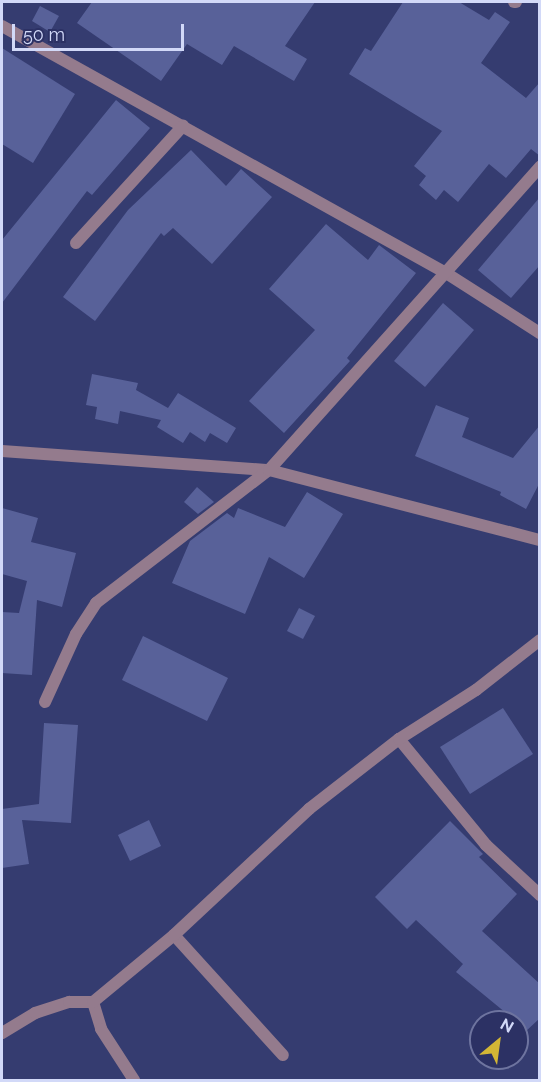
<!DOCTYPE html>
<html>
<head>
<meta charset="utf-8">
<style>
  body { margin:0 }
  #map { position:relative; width:541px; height:1082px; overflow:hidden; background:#353c70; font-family:Raleway,sans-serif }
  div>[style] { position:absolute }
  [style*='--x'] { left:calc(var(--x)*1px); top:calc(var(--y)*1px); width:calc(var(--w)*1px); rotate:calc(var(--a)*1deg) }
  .building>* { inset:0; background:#586199 }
  .street>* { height:12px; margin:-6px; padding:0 6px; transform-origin:6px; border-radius:6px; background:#947b8d }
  span { translate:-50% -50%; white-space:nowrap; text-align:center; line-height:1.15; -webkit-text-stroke:4.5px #2c3164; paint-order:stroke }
  .frame { position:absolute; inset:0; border:3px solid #d2d9f8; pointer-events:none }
  .north { position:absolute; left:469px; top:1010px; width:60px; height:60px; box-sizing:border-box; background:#2c3164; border:2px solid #6e749f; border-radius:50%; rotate:29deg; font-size:16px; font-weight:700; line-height:24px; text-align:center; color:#d2d9f8 }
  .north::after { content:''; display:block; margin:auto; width:21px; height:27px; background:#d3b635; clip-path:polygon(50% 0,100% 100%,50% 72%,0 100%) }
  .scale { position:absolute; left:12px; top:24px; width:172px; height:27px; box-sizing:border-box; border:3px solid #d2d9f8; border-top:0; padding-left:8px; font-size:18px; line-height:21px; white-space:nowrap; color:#d2d9f8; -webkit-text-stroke:4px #2c3164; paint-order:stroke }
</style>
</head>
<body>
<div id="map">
  <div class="building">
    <i style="clip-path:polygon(92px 2px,315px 2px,285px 46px,307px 59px,294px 81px,234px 46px,222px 65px,187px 44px,161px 81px,77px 23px)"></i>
    <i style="clip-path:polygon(403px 2px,459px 2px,489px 20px,495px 12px,510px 22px,481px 63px,526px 98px,540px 82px,540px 156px,531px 149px,506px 178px,489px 164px,458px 202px,444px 190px,436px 200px,419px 185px,426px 176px,414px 166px,442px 131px,349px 74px,365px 48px,371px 51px)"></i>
    <i style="clip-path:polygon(40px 6px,59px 16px,50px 32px,32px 21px)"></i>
    <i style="clip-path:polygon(2px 48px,75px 94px,33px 163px,2px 144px)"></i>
    <i style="clip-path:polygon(116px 100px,150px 128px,92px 195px,87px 191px,2px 303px,2px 240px)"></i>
    <i style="clip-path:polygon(191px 150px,226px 186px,241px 169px,272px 197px,212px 264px,173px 228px,164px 236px,161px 233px,95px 321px,63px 297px,128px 210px)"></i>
    <i style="clip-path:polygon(540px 197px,540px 265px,511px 298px,478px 270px)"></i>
    <i style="clip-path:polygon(326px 224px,368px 260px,379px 245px,416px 273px,347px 358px,350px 361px,284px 433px,249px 401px,315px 330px,269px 289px)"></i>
    <i style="clip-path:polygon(443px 303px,474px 330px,425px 387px,394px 361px)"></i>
    <i style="clip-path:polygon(92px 374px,138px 383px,136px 390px,168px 408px,178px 393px,236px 428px,227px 443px,210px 433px,205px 442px,190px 432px,183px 443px,157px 427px,161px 420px,120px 411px,118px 424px,95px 419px,97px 407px,86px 405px)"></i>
    <i style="clip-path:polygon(436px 405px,469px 418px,462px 437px,513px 458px,540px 425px,540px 482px,526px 509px,500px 495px,501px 492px,415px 456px)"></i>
    <i style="clip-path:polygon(197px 487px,214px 502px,198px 514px,184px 502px)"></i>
    <i style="clip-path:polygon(307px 492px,343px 514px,304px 578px,269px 557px,245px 614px,172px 583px,190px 541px,227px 513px,234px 518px,238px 508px,285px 527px)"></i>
    <i style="clip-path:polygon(2px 508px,38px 518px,31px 542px,76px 553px,62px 607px,37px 600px,32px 675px,2px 673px,2px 612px,19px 613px,27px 581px,2px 574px)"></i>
    <i style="clip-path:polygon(299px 608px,315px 616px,303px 639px,287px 631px)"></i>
    <i style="clip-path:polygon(143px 636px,228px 678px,207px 721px,122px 680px)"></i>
    <i style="clip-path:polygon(503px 708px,533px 754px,470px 794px,440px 747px)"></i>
    <i style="clip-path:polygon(44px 723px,78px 725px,71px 823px,22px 820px,29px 864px,2px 868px,2px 809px,39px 804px)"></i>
    <i style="clip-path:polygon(149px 820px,161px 846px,130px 861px,118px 835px)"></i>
    <i style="clip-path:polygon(450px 821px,483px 854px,479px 857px,517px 894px,482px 931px,540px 984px,540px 1018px,524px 1033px,517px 1022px,456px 972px,463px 964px,416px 920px,407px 929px,375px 897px)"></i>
  </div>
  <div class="street">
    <i style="--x:514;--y:2;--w:2;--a:0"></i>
    <i style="--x:2;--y:26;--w:508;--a:29.09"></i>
    <i style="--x:446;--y:273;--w:112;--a:32.6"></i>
    <i style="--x:76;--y:243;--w:159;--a:-47.6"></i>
    <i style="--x:2;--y:451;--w:268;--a:4.1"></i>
    <i style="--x:269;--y:470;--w:280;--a:14.5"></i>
    <i style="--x:45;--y:702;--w:75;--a:-65.5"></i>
    <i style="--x:76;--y:634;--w:37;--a:-57"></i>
    <i style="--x:96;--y:603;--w:218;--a:-37.6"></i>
    <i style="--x:269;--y:470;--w:407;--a:-48.2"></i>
    <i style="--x:399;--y:739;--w:137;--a:50.6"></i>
    <i style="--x:486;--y:845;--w:74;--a:42.8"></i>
    <i style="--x:174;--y:935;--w:162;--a:47.8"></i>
    <i style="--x:93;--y:1002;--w:28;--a:73"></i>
    <i style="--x:101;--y:1029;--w:61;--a:57.1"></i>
    <i style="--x:2;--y:1033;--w:39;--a:-31"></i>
    <i style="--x:35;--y:1013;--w:36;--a:-18"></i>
    <i style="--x:69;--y:1002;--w:24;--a:0"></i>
    <i style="--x:93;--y:1002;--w:105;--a:-39.6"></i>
    <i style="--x:174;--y:935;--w:185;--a:-43"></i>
    <i style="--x:309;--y:809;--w:114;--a:-37.9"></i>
    <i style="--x:399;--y:739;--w:91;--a:-32.5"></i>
    <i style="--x:476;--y:690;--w:81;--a:-38"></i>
  </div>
  <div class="frame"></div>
  <div class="north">N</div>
  <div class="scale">50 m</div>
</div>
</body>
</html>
